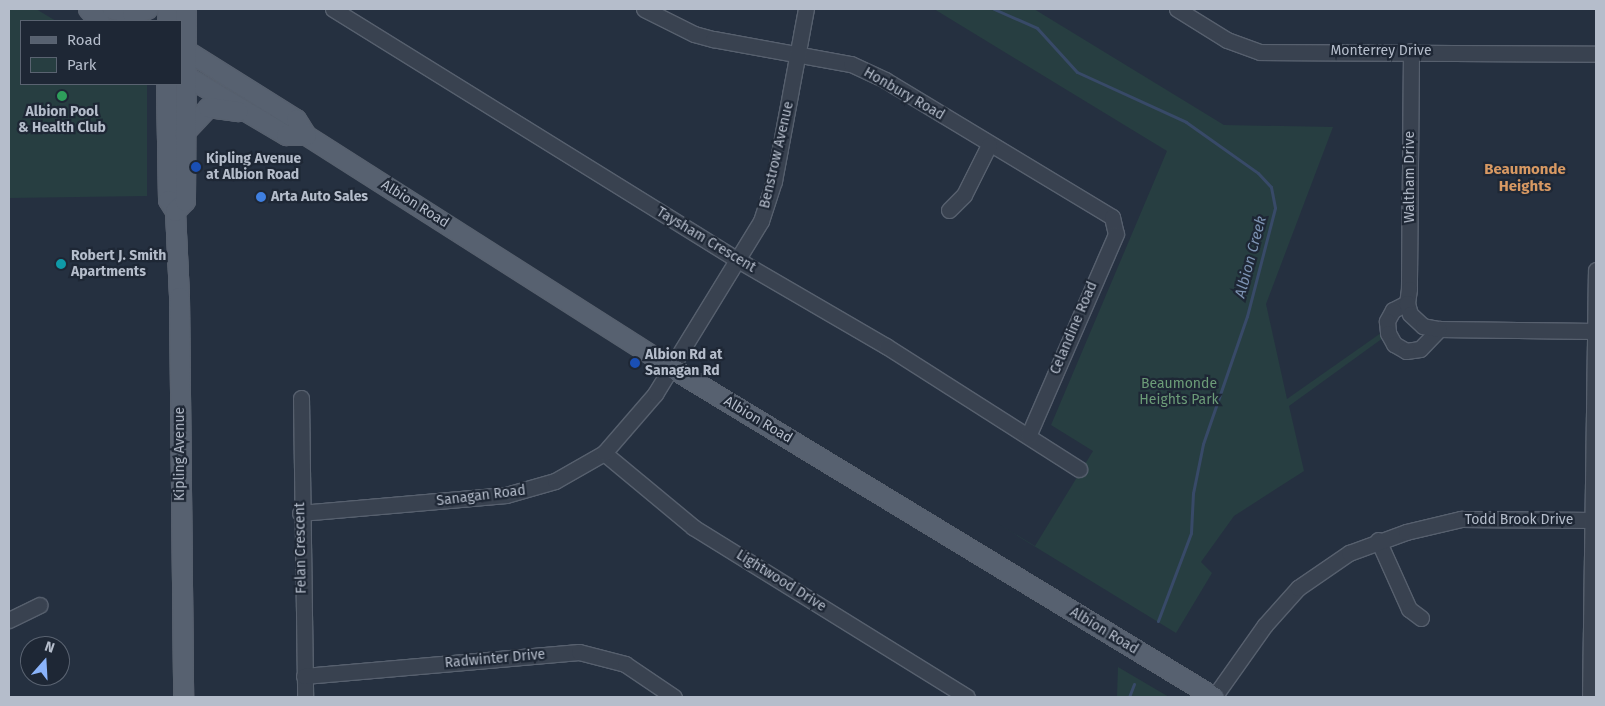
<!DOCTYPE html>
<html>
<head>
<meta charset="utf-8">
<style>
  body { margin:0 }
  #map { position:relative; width:1605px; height:706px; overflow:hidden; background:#253040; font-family:"Fira Sans",sans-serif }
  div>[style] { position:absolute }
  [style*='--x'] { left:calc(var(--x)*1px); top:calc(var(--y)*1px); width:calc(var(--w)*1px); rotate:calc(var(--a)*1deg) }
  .green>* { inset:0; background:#273e41 }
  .stream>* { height:3px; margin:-1.5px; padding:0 1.5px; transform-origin:1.5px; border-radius:1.5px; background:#384a68 }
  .roads { filter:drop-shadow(1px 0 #57606e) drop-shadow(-1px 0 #57606e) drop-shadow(0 1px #57606e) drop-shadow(0 -1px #57606e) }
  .minor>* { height:15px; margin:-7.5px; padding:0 7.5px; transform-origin:7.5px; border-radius:7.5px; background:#394250 }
  .major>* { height:19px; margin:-9.5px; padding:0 9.5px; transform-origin:9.5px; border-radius:9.5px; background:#576170 }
  .dots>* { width:14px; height:14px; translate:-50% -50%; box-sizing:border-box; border:2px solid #1e2735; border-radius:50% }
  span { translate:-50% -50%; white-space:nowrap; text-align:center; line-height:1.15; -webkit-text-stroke:4.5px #1e2735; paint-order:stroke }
  .street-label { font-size:14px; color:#b5bdcb }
  .poi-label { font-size:14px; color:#b5bdcb; font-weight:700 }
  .left { translate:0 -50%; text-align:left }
  .park-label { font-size:14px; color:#6c9c78 }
  .neighbourhood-label { font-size:15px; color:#d89963; font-weight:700 }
  .water-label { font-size:15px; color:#7c92b2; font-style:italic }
  .frame { position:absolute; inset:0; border:10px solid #b5bdcb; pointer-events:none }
  .legend { position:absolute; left:20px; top:20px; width:162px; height:65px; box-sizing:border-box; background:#1e2735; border:1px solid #5a6371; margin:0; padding:6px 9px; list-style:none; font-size:15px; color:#b5bdcb }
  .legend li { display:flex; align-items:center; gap:10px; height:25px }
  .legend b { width:25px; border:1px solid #5a6371 }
  .north { position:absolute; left:20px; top:636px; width:50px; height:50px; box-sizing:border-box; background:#1e2735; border:1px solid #5a6371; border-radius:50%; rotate:19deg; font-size:14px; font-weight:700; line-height:20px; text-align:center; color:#b5bdcb }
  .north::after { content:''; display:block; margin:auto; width:18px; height:22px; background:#8ab3fa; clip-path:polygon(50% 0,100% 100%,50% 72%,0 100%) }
</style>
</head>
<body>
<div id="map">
  <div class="green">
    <i style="clip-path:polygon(9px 9px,36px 9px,56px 21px,21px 21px,21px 84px,147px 84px,147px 196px,9px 198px)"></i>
    <i style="clip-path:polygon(934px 9px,1034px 9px,1224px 125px,1333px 127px,1266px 304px,1287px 399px,1381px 333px,1383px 338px,1289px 406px,1304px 471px,1234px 516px,1201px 562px,1212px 573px,1176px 633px,995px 522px,1035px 546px,1093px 451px,1051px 425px,1167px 151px)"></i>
    <i style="clip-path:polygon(1118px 667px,1169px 697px,1117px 697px)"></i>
  </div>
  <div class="stream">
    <i style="--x:994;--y:9;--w:47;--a:23.8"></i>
    <i style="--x:1037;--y:28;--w:59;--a:47.7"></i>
    <i style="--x:1077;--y:72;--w:120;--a:24.6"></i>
    <i style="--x:1186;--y:122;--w:88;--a:35.3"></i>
    <i style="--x:1258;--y:173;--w:19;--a:47"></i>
    <i style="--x:1271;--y:187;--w:21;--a:79"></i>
    <i style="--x:1275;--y:208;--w:112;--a:104.5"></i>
    <i style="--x:1247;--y:316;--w:135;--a:109"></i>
    <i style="--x:1203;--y:444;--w:50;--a:101.5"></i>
    <i style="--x:1193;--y:493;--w:40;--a:92.9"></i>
    <i style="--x:1191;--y:533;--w:94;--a:110.6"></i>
    <i style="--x:1129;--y:697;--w:14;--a:-69"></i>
  </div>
  <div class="roads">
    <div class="minor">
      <i style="--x:333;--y:9;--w:476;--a:31.8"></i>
      <i style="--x:738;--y:260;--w:171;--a:30.2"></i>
      <i style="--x:886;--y:346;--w:229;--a:32.5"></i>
      <i style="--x:644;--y:9;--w:56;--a:26.6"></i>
      <i style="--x:694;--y:34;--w:20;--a:15"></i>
      <i style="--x:713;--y:39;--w:140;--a:10.3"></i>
      <i style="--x:851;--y:64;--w:38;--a:25"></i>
      <i style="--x:885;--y:80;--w:265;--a:31.1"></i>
      <i style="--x:1112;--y:217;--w:17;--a:77"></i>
      <i style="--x:1116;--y:234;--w:220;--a:113.5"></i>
      <i style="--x:1177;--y:9;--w:59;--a:31.8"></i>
      <i style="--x:1227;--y:40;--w:35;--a:20"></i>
      <i style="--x:1260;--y:52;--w:336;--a:0.3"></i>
      <i style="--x:1411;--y:51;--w:238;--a:90.5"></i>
      <i style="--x:1409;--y:289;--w:14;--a:98"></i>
      <i style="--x:1407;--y:303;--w:16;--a:153"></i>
      <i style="--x:1393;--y:310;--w:13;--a:119"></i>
      <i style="--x:1387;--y:321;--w:12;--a:85"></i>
      <i style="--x:1388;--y:333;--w:13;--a:61"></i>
      <i style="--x:1394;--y:344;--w:14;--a:30"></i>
      <i style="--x:1406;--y:351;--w:14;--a:-8"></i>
      <i style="--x:1420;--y:349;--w:28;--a:-46"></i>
      <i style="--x:1439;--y:329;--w:157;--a:0.7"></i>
      <i style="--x:949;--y:210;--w:21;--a:-45"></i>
      <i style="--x:964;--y:195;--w:56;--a:-63.4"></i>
      <i style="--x:1407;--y:303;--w:11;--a:75"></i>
      <i style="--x:1410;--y:314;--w:18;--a:43"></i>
      <i style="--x:1423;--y:326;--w:16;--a:11"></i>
      <i style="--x:301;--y:398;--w:299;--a:89.2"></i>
      <i style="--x:604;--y:453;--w:116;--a:39.7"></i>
      <i style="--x:693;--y:527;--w:322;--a:31.8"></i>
      <i style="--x:300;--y:513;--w:207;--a:-5"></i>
      <i style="--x:506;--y:495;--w:51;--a:-15.9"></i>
      <i style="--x:555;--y:481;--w:56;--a:-29.7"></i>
      <i style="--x:604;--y:453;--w:78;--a:-49.2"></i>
      <i style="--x:655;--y:394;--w:203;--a:-58.5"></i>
      <i style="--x:761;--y:221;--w:42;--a:-72"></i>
      <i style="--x:774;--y:181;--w:175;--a:-79.5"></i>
      <i style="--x:1378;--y:540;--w:76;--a:65.8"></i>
      <i style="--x:1409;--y:609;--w:15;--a:37"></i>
      <i style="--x:9;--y:620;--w:34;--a:-26"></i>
      <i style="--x:304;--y:676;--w:276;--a:-5"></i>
      <i style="--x:579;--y:652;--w:48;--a:14.6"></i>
      <i style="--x:625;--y:664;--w:59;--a:34"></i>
      <i style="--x:1214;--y:697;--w:88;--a:-54.7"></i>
      <i style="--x:1265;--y:625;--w:50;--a:-48.3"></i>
      <i style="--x:1298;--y:588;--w:62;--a:-34.5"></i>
      <i style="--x:1349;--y:553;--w:61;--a:-20.2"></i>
      <i style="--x:1406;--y:532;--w:57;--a:-13.3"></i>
      <i style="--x:1461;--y:519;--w:134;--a:0.4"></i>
      <i style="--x:1590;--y:697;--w:427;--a:-89.2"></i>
    </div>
    <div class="major">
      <i style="--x:88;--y:9;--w:16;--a:47"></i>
      <i style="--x:112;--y:9;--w:20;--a:11"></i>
      <i style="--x:132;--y:13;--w:16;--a:-15"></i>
      <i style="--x:167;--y:21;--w:12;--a:-85"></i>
      <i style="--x:181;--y:47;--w:136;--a:32.1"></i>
      <i style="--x:296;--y:119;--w:19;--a:58"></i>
      <i style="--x:306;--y:135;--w:434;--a:32.5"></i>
      <i style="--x:672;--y:368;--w:634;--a:31.26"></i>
      <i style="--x:181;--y:73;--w:122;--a:30.6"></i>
      <i style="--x:286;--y:135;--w:20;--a:0"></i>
      <i style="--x:166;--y:84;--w:116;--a:89"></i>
      <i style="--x:168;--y:200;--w:13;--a:58"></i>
      <i style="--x:175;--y:211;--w:86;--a:87.3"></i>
      <i style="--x:179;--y:297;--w:400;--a:89.4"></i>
      <i style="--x:184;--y:133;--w:35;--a:-47"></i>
      <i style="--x:208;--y:107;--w:30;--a:8"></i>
      <i style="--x:175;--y:211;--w:14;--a:-45"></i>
      <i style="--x:185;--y:201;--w:192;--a:-89.7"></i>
    </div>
  </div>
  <div class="dots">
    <i style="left:62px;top:96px;background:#2e9e5b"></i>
    <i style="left:196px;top:167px;background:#1a4fb4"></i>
    <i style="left:261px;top:197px;background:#3f7fe0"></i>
    <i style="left:61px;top:264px;background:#0f9aa8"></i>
    <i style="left:635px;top:363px;background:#1a4fb4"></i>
  </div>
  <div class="street-label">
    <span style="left:1381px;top:51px">Monterrey Drive</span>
    <span style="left:904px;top:94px;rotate:30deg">Honbury Road</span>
    <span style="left:777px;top:155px;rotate:-77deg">Benstrow Avenue</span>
    <span style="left:1410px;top:177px;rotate:-90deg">Waltham Drive</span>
    <span style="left:415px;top:204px;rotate:32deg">Albion Road</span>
    <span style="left:706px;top:240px;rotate:31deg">Taysham Crescent</span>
    <span style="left:1074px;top:328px;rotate:-67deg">Celandine Road</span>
    <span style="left:758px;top:420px;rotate:31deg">Albion Road</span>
    <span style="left:180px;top:454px;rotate:-90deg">Kipling Avenue</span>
    <span style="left:481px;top:496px;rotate:-7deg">Sanagan Road</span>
    <span style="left:1519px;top:520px">Todd Brook Drive</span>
    <span style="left:301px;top:548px;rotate:-91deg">Felan Crescent</span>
    <span style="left:781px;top:581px;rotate:32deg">Lightwood Drive</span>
    <span style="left:1104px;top:631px;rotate:31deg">Albion Road</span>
    <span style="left:495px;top:659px;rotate:-5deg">Radwinter Drive</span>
  </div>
  <div class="poi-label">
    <span style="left:62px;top:120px">Albion Pool<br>&amp; Health Club</span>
    <span class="left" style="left:206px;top:167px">Kipling Avenue<br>at Albion Road</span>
    <span class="left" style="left:271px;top:197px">Arta Auto Sales</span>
    <span class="left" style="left:71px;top:264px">Robert J. Smith<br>Apartments</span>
    <span class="left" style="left:645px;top:363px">Albion Rd at<br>Sanagan Rd</span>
  </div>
  <div class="park-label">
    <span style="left:1179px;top:392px">Beaumonde<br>Heights Park</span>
  </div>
  <div class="neighbourhood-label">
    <span style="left:1525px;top:178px">Beaumonde<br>Heights</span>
  </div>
  <div class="water-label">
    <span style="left:1251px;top:257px;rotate:-75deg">Albion Creek</span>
  </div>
  <div class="frame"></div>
  <ul class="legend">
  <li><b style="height:6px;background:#576170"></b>Road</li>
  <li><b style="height:14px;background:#273e41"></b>Park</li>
  </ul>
  <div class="north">N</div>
</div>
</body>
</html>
